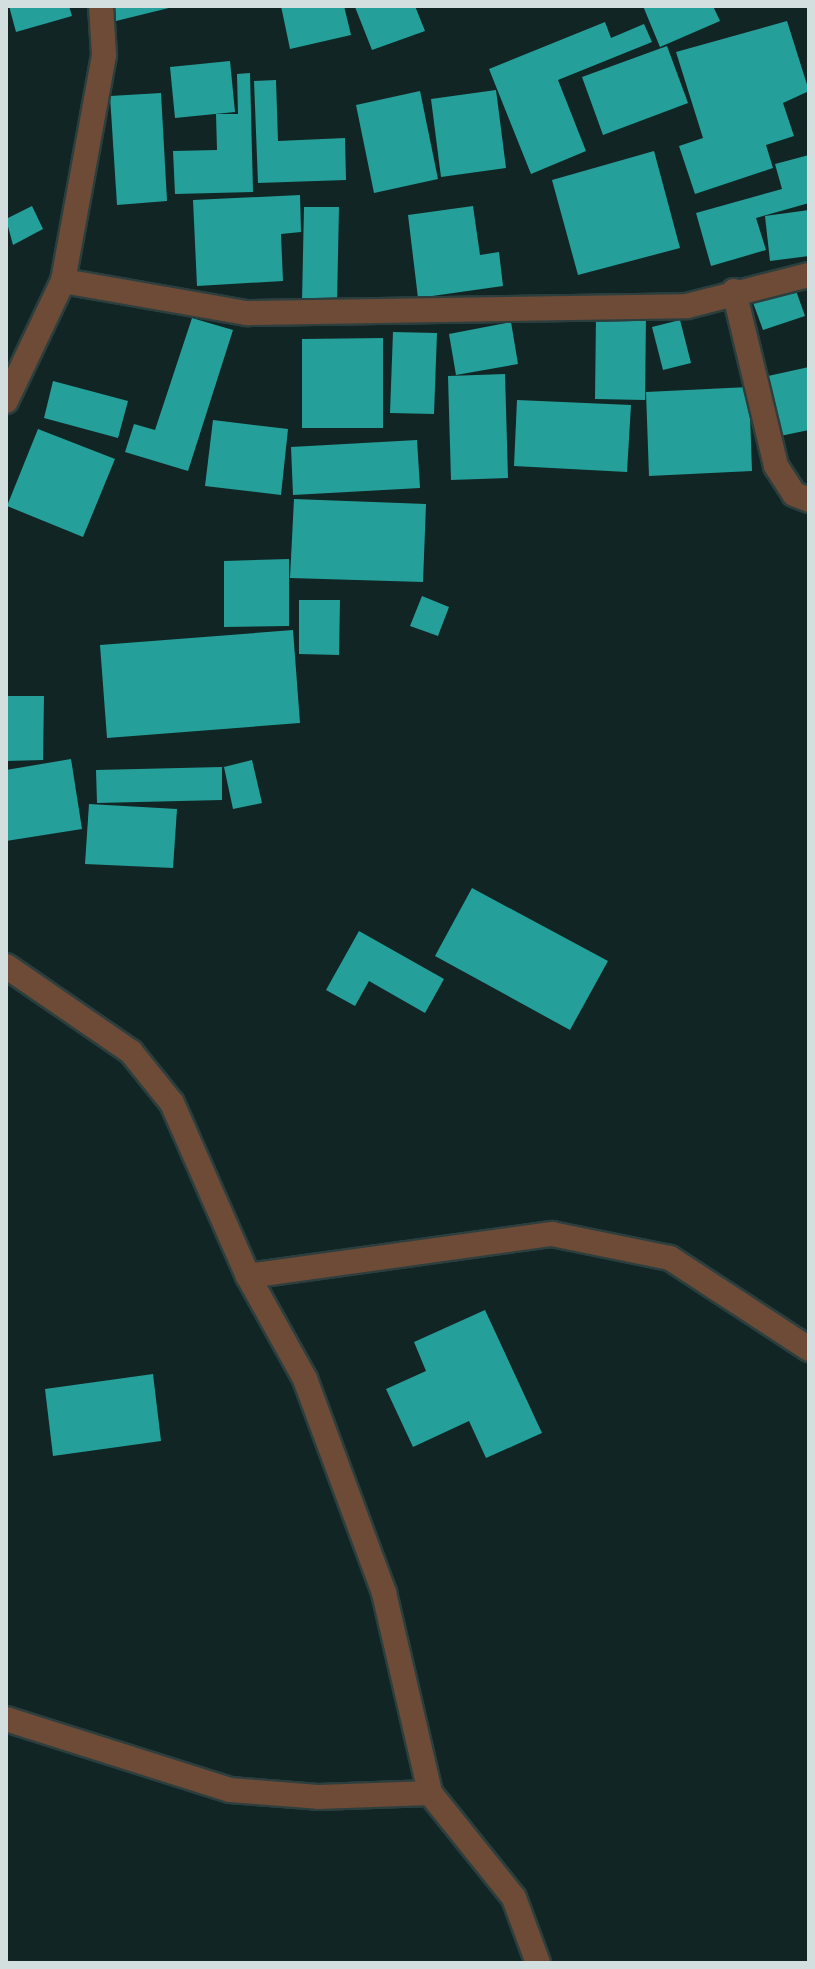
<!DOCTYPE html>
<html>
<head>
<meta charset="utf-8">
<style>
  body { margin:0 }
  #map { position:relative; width:815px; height:1969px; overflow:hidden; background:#112524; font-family:Lato,sans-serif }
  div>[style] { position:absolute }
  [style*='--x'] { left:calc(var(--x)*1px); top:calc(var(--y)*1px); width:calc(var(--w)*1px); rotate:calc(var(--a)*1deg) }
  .building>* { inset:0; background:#259f9a }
  .roads { filter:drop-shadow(2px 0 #2c3f3e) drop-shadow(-2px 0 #2c3f3e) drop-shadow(0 2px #2c3f3e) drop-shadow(0 -2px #2c3f3e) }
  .minor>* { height:24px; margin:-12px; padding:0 12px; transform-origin:12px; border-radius:12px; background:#6e4b37 }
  span { translate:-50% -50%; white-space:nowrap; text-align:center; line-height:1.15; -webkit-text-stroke:8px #112524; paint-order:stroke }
  .frame { position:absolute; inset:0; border:8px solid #d3dfde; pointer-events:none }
</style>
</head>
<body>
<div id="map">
  <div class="building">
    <i style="clip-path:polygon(9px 6px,69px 6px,72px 16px,16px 32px)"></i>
    <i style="clip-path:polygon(112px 6px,173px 6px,173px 7px,116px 21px)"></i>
    <i style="clip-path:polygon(281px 6px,344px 6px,351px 35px,290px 49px)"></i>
    <i style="clip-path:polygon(415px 6px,425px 31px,372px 50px,355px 7px)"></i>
    <i style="clip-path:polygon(643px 6px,713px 6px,720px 21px,660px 47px)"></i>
    <i style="clip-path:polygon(787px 21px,809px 91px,783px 103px,794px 136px,766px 145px,773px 168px,695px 194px,679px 146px,703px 138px,676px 52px)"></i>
    <i style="clip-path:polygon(605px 22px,611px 38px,644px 24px,652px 42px,558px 80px,586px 151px,531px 174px,489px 69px)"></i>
    <i style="clip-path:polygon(667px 46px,688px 103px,603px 135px,582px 77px)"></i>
    <i style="clip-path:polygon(230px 61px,235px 112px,175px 118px,170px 67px)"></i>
    <i style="clip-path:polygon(250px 73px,253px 192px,175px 194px,173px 151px,217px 150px,216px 114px,238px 114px,237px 74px)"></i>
    <i style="clip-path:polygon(276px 80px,278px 141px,345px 138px,346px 180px,258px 183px,254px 81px)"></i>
    <i style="clip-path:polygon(496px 90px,506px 168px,441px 177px,431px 99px)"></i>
    <i style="clip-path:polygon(420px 91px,438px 179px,374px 193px,356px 105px)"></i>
    <i style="clip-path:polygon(161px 93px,167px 201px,117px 205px,110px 96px)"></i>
    <i style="clip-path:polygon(654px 151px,680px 248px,578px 275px,552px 180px)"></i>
    <i style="clip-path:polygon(809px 155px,809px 203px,756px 218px,766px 250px,711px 266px,696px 213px,782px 189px,775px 164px)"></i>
    <i style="clip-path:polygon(300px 195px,301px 232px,281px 234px,283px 281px,197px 286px,193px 200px)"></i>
    <i style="clip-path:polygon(32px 206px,43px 229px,13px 245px,6px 219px)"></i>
    <i style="clip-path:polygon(473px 206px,480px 255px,499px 252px,503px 286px,418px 298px,408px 215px)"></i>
    <i style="clip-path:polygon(304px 207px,339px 207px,337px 303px,302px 302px)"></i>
    <i style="clip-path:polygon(809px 210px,809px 256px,770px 261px,765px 216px)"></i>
    <i style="clip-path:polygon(794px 285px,805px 316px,763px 330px,752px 300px)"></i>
    <i style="clip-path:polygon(596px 316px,646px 316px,645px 400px,595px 399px)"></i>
    <i style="clip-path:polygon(192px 318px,233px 330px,188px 471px,125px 452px,134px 424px,155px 430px)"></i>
    <i style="clip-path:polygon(680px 320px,691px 363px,663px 370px,652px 327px)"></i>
    <i style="clip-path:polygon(511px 322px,518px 364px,456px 375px,449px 334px)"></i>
    <i style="clip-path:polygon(393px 332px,437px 333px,434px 414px,390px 413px)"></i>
    <i style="clip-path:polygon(383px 338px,383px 428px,302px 428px,302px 339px)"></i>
    <i style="clip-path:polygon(809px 367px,809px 430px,780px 436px,768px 376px)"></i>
    <i style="clip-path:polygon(505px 374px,508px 478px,451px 480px,448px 376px)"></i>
    <i style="clip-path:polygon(53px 381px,128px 401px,118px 438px,44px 418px)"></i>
    <i style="clip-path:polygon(749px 387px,752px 471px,649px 476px,646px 392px)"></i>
    <i style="clip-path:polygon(517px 400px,631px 405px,627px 472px,514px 466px)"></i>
    <i style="clip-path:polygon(213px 420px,288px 429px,281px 495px,205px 486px)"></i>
    <i style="clip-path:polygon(38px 429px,115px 459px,83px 537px,7px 506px)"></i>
    <i style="clip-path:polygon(417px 440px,420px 488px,293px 495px,291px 447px)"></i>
    <i style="clip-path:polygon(294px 499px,426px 504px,423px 582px,290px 578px)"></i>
    <i style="clip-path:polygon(289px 559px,289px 626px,224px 627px,224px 561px)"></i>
    <i style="clip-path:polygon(422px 596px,449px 607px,438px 636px,410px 626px)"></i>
    <i style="clip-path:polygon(299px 600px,340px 600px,339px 655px,299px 654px)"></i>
    <i style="clip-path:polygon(293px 630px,300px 723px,107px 738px,100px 645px)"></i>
    <i style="clip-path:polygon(6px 696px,44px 696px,43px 760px,6px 761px)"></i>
    <i style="clip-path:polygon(71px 759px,82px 829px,6px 841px,6px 770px)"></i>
    <i style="clip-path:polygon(252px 760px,262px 803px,233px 809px,224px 767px)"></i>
    <i style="clip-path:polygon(222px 767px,222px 800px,97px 803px,96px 770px)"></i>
    <i style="clip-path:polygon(89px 804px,177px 809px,173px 868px,85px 864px)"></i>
    <i style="clip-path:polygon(472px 888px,608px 961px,570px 1030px,435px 956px)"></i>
    <i style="clip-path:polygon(359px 931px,444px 979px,425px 1013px,369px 981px,355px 1006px,326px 990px)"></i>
    <i style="clip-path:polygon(485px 1310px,542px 1433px,486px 1458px,469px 1421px,413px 1447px,386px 1389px,426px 1371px,414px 1342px)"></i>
    <i style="clip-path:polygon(153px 1374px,161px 1441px,53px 1456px,45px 1389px)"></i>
  </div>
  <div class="roads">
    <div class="minor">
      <i style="--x:63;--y:281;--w:187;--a:9.9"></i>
      <i style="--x:247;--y:313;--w:440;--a:-0.9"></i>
      <i style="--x:687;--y:306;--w:126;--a:-14.3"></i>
      <i style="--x:734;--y:291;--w:180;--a:76.5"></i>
      <i style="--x:776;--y:466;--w:33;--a:57"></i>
      <i style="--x:794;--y:494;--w:16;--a:22"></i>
      <i style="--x:6;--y:401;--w:133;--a:-64.6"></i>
      <i style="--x:63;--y:281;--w:230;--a:-79.7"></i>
      <i style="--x:104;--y:55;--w:49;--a:-93.5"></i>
      <i style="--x:6;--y:966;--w:152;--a:34.5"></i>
      <i style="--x:131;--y:1052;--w:65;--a:51.2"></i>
      <i style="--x:172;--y:1103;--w:189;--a:66.3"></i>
      <i style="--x:248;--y:1276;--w:118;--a:61"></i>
      <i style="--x:305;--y:1379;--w:228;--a:69.7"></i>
      <i style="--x:384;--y:1593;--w:205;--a:77"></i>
      <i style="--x:430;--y:1793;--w:134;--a:51.3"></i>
      <i style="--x:514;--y:1898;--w:69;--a:69.7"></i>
      <i style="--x:248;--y:1276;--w:307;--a:-7.9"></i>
      <i style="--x:552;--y:1234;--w:120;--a:11.5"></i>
      <i style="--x:670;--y:1258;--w:166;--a:33.2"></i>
      <i style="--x:6;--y:1719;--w:235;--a:17.6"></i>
      <i style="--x:230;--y:1790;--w:88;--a:4.5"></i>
      <i style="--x:318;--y:1797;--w:112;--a:-2"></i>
    </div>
  </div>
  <div class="frame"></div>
</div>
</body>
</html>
